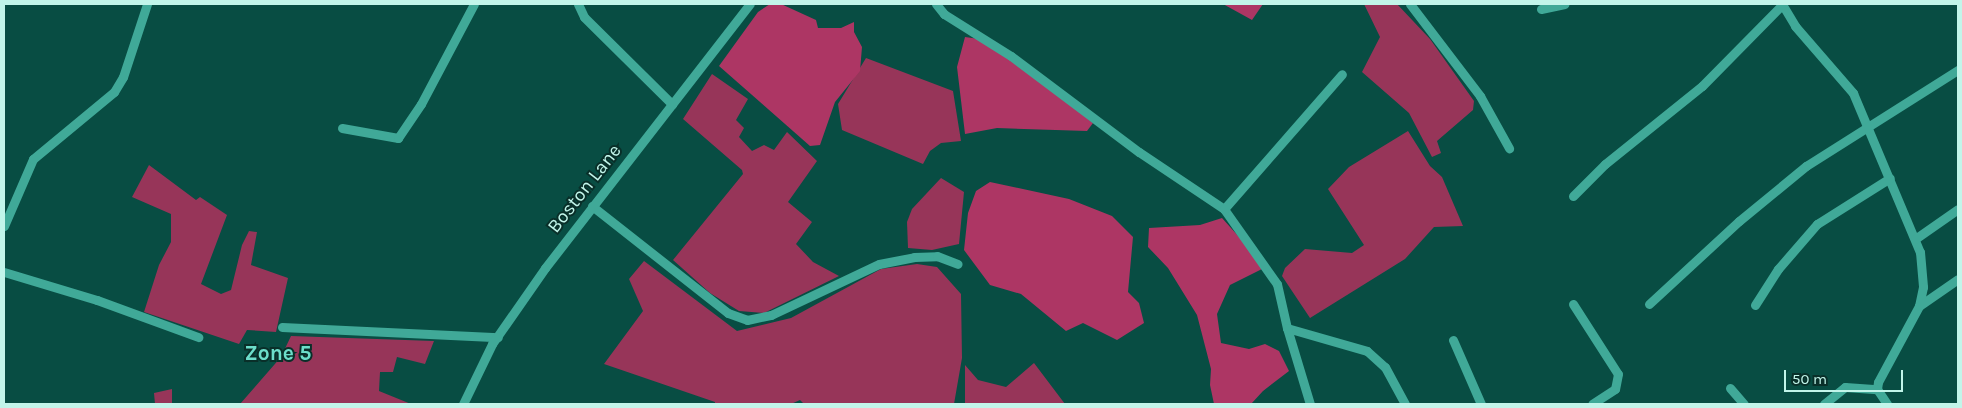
<!DOCTYPE html>
<html>
<head>
<meta charset="utf-8">
<style>
  body { margin:0 }
  #map { position:relative; width:1962px; height:408px; overflow:hidden; background:#084d43; font-family:Karla,sans-serif }
  div>[style] { position:absolute }
  [style*='--x'] { left:calc(var(--x)*1px); top:calc(var(--y)*1px); width:calc(var(--w)*1px); rotate:calc(var(--a)*1deg) }
  .green>* { inset:0; background:#973559 }
  .forest>* { inset:0; background:#ad3664 }
  .minor>* { height:9px; margin:-4.5px; padding:0 4.5px; transform-origin:4.5px; border-radius:4.5px; background:#40a998 }
  span { translate:-50% -50%; white-space:nowrap; text-align:center; line-height:1.15; -webkit-text-stroke:4px #092f29; paint-order:stroke }
  .street-label { font-size:19px; color:#c2f5ea }
  .quarter-label { font-size:21px; color:#6cdeca; font-weight:700 }
  .frame { position:absolute; inset:0; border:5px solid #c2f5ea; pointer-events:none }
  .scale { position:absolute; left:1784px; top:370px; width:119px; height:22px; box-sizing:border-box; border:2px solid #c2f5ea; border-top:0; padding-left:6px; font-size:15px; line-height:18px; white-space:nowrap; color:#c2f5ea; -webkit-text-stroke:4px #092f29; paint-order:stroke }
</style>
</head>
<body>
<div id="map">
  <div class="green">
    <i style="clip-path:polygon(1364px 4px,1397px 4px,1430px 39px,1474px 101px,1473px 110px,1437px 141px,1441px 153px,1432px 157px,1409px 113px,1362px 72px,1380px 37px)"></i>
    <i style="clip-path:polygon(866px 58px,953px 91px,961px 141px,941px 143px,930px 151px,923px 164px,842px 130px,838px 104px)"></i>
    <i style="clip-path:polygon(712px 74px,748px 99px,736px 120px,744px 128px,739px 137px,752px 151px,764px 145px,774px 150px,787px 132px,817px 161px,788px 202px,812px 222px,796px 244px,813px 262px,839px 276px,764px 313px,739px 311px,710px 293px,673px 260px,743px 174px,742px 170px,683px 119px)"></i>
    <i style="clip-path:polygon(1408px 131px,1430px 166px,1442px 177px,1463px 226px,1434px 227px,1405px 259px,1310px 318px,1282px 276px,1285px 268px,1305px 249px,1352px 253px,1364px 245px,1328px 189px,1349px 167px)"></i>
    <i style="clip-path:polygon(149px 165px,196px 200px,200px 197px,227px 215px,201px 284px,221px 294px,231px 290px,242px 245px,249px 231px,257px 232px,251px 265px,288px 278px,276px 332px,247px 330px,239px 344px,144px 312px,159px 265px,171px 242px,171px 214px,132px 197px)"></i>
    <i style="clip-path:polygon(941px 178px,964px 192px,959px 244px,932px 250px,908px 248px,907px 222px,912px 209px)"></i>
    <i style="clip-path:polygon(644px 261px,737px 331px,791px 318px,881px 269px,917px 264px,937px 267px,961px 294px,962px 358px,954px 404px,804px 404px,800px 400px,791px 404px,715px 404px,715px 402px,604px 364px,643px 311px,629px 279px)"></i>
    <i style="clip-path:polygon(291px 336px,434px 341px,425px 364px,397px 357px,393px 372px,380px 372px,379px 391px,411px 404px,240px 404px,281px 357px)"></i>
    <i style="clip-path:polygon(1034px 363px,1065px 404px,965px 404px,965px 365px,978px 380px,1006px 387px)"></i>
    <i style="clip-path:polygon(172px 389px,172px 404px,155px 404px,154px 393px)"></i>
  </div>
  <div class="forest">
    <i style="clip-path:polygon(770px 4px,781px 4px,816px 20px,818px 28px,841px 28px,854px 22px,854px 32px,862px 47px,860px 71px,835px 102px,820px 145px,810px 146px,719px 66px,758px 12px)"></i>
    <i style="clip-path:polygon(1223px 4px,1263px 4px,1252px 20px)"></i>
    <i style="clip-path:polygon(965px 37px,979px 39px,1011px 56px,1093px 123px,1087px 131px,997px 128px,965px 134px,957px 67px)"></i>
    <i style="clip-path:polygon(990px 182px,1069px 199px,1112px 216px,1133px 237px,1128px 292px,1139px 303px,1144px 323px,1117px 340px,1083px 323px,1066px 331px,1021px 294px,990px 285px,964px 250px,968px 213px,976px 191px)"></i>
    <i style="clip-path:polygon(1222px 218px,1266px 267px,1230px 285px,1217px 314px,1221px 343px,1249px 349px,1265px 344px,1279px 351px,1289px 371px,1263px 391px,1251px 404px,1214px 404px,1210px 385px,1211px 369px,1197px 315px,1168px 268px,1148px 247px,1149px 228px,1200px 225px)"></i>
  </div>
  <div class="minor">
    <i style="--x:578;--y:4;--w:14;--a:65"></i>
    <i style="--x:584;--y:17;--w:124;--a:44.7"></i>
    <i style="--x:936;--y:4;--w:13;--a:51"></i>
    <i style="--x:944;--y:14;--w:79;--a:32.1"></i>
    <i style="--x:1011;--y:56;--w:160;--a:36.9"></i>
    <i style="--x:1139;--y:152;--w:102;--a:33.8"></i>
    <i style="--x:1224;--y:209;--w:92;--a:54.8"></i>
    <i style="--x:1277;--y:284;--w:45;--a:77.2"></i>
    <i style="--x:1287;--y:328;--w:83;--a:16"></i>
    <i style="--x:1367;--y:351;--w:24;--a:42"></i>
    <i style="--x:1385;--y:367;--w:42;--a:61.6"></i>
    <i style="--x:1410;--y:4;--w:116;--a:52.7"></i>
    <i style="--x:1480;--y:96;--w:60;--a:60.9"></i>
    <i style="--x:1782;--y:4;--w:26;--a:59"></i>
    <i style="--x:1795;--y:26;--w:89;--a:49.1"></i>
    <i style="--x:1853;--y:93;--w:173;--a:67.2"></i>
    <i style="--x:1920;--y:252;--w:35;--a:85"></i>
    <i style="--x:1923;--y:287;--w:19;--a:102"></i>
    <i style="--x:1919;--y:306;--w:86;--a:118.3"></i>
    <i style="--x:1878;--y:382;--w:7;--a:98"></i>
    <i style="--x:1877;--y:389;--w:18;--a:56"></i>
    <i style="--x:1541;--y:9;--w:24;--a:-12"></i>
    <i style="--x:342;--y:128;--w:57;--a:10.1"></i>
    <i style="--x:398;--y:138;--w:41;--a:-55.9"></i>
    <i style="--x:421;--y:104;--w:113;--a:-62.1"></i>
    <i style="--x:1573;--y:196;--w:45;--a:-45"></i>
    <i style="--x:1605;--y:164;--w:124;--a:-38.8"></i>
    <i style="--x:1702;--y:86;--w:115;--a:-45.4"></i>
    <i style="--x:592;--y:206;--w:173;--a:38.2"></i>
    <i style="--x:728;--y:313;--w:20;--a:20"></i>
    <i style="--x:747;--y:320;--w:25;--a:-12"></i>
    <i style="--x:771;--y:315;--w:119;--a:-25.3"></i>
    <i style="--x:879;--y:264;--w:36;--a:-11"></i>
    <i style="--x:914;--y:257;--w:23;--a:-2"></i>
    <i style="--x:937;--y:256;--w:22;--a:21"></i>
    <i style="--x:1224;--y:209;--w:179;--a:-48.8"></i>
    <i style="--x:4;--y:226;--w:73;--a:-66.6"></i>
    <i style="--x:33;--y:159;--w:105;--a:-39.6"></i>
    <i style="--x:114;--y:92;--w:17;--a:-59"></i>
    <i style="--x:123;--y:77;--w:77;--a:-71.8"></i>
    <i style="--x:1915;--y:239;--w:52;--a:-34.9"></i>
    <i style="--x:4;--y:272;--w:97;--a:16.8"></i>
    <i style="--x:97;--y:300;--w:108;--a:20.1"></i>
    <i style="--x:1573;--y:304;--w:83;--a:57.3"></i>
    <i style="--x:1618;--y:374;--w:15;--a:101"></i>
    <i style="--x:1615;--y:389;--w:27;--a:147"></i>
    <i style="--x:1649;--y:304;--w:122;--a:-42.7"></i>
    <i style="--x:1739;--y:221;--w:87;--a:-39.4"></i>
    <i style="--x:1806;--y:166;--w:180;--a:-32.3"></i>
    <i style="--x:1755;--y:305;--w:43;--a:-57.4"></i>
    <i style="--x:1778;--y:269;--w:60;--a:-49.1"></i>
    <i style="--x:1817;--y:224;--w:86;--a:-32.2"></i>
    <i style="--x:1919;--y:306;--w:47;--a:-34.7"></i>
    <i style="--x:282;--y:327;--w:216;--a:2.7"></i>
    <i style="--x:1287;--y:328;--w:79;--a:73.2"></i>
    <i style="--x:1453;--y:340;--w:70;--a:66.4"></i>
    <i style="--x:1730;--y:388;--w:21;--a:49"></i>
    <i style="--x:463;--y:404;--w:67;--a:-64.2"></i>
    <i style="--x:492;--y:344;--w:93;--a:-55.1"></i>
    <i style="--x:545;--y:268;--w:334;--a:-52.2"></i>
    <i style="--x:1824;--y:404;--w:27;--a:-39"></i>
    <i style="--x:1845;--y:387;--w:32;--a:4"></i>
  </div>
  <div class="street-label">
    <span style="left:585px;top:189px;rotate:-52deg">Boston Lane</span>
  </div>
  <div class="quarter-label">
    <span style="left:278px;top:353px">Zone 5</span>
  </div>
  <div class="frame"></div>
  <div class="scale">50 m</div>
</div>
</body>
</html>
